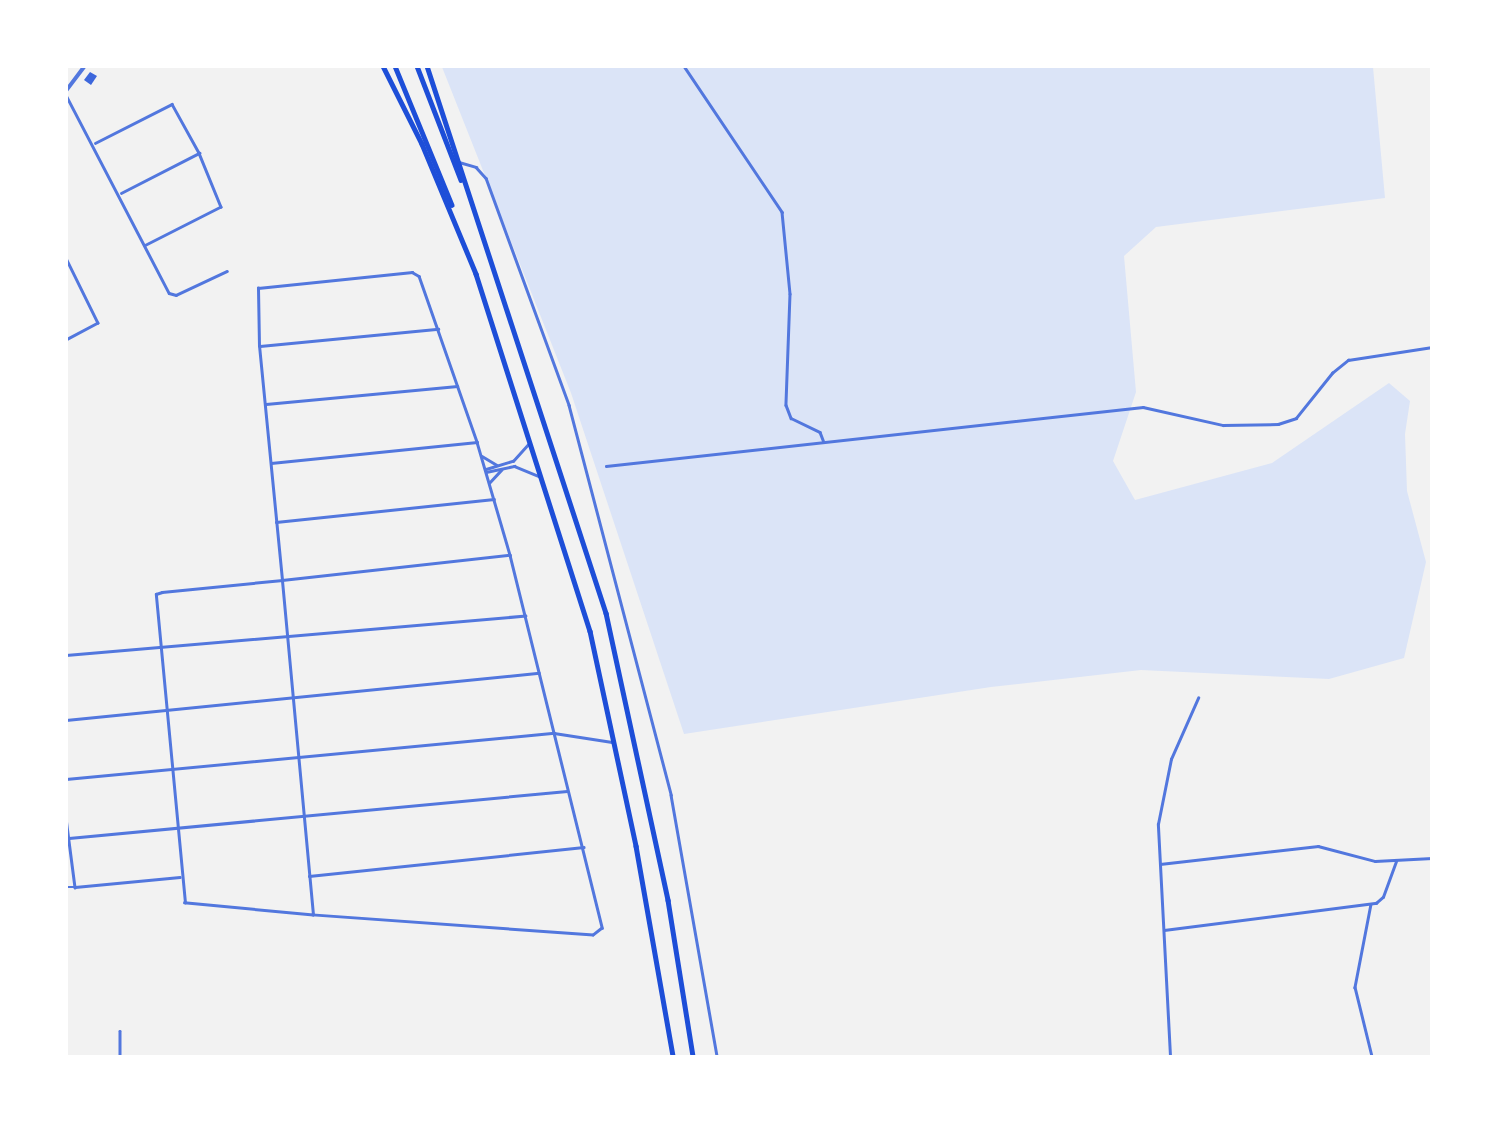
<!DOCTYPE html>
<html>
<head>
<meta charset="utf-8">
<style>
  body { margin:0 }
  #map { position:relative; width:1498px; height:1123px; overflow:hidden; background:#f2f2f2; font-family:Karla,sans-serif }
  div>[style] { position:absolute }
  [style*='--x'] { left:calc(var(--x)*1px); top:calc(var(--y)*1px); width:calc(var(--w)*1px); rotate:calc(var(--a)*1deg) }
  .green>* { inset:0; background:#dbe4f7 }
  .building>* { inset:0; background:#3d67dc }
  .minor>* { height:2.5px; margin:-1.25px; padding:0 1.25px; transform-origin:1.25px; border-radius:1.25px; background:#5277de }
  .tertiary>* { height:3.5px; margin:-1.75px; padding:0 1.75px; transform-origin:1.75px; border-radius:1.75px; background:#5277de }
  .trunk>* { height:4.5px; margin:-2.25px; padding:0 2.25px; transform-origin:2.25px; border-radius:2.25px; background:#1d4ed8 }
  span { translate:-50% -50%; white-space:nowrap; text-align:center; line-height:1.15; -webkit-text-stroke:7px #fff; paint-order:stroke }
  .frame { position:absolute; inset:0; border:68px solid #fff; pointer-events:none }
</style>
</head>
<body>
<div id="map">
  <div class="green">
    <i style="clip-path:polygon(442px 67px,1373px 67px,1385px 198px,1156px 227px,1124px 256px,1136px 392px,1113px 461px,1135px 500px,1272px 463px,1389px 383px,1410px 401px,1405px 434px,1407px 491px,1426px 562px,1404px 658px,1329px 679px,1141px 670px,991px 687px,684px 734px,571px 393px)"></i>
  </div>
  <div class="building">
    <i style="clip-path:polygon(90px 72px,97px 76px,91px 85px,84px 80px)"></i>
  </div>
  <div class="minor">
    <i style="--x:684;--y:66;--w:176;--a:56.1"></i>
    <i style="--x:782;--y:212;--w:82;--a:84.4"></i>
    <i style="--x:790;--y:294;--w:111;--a:92.1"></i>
    <i style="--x:786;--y:405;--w:14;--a:69"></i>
    <i style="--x:791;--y:418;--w:32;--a:26"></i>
    <i style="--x:820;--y:432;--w:9;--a:69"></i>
    <i style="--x:66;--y:95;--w:223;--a:62.5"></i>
    <i style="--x:169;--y:293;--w:7;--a:16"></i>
    <i style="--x:176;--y:295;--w:56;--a:-25.2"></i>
    <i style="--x:95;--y:143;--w:86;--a:-26.9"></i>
    <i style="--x:172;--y:104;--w:56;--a:61.1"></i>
    <i style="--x:199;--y:153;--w:58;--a:67.8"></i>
    <i style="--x:221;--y:207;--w:84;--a:153.1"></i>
    <i style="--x:459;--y:162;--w:18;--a:16"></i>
    <i style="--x:476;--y:167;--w:15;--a:48"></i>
    <i style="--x:486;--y:178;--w:242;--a:69.9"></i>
    <i style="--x:569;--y:405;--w:403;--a:75.3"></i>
    <i style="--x:671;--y:795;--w:265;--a:80"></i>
    <i style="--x:121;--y:193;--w:88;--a:-27.1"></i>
    <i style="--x:66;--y:258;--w:72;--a:63.8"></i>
    <i style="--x:98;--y:323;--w:36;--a:152"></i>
    <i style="--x:260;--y:346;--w:179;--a:-5.5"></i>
    <i style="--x:266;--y:404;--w:192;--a:-5.4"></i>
    <i style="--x:482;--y:456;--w:17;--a:31"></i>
    <i style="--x:271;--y:463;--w:207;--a:-5.8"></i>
    <i style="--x:606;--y:466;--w:540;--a:-6.27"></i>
    <i style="--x:1143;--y:407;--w:82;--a:12.7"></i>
    <i style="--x:1223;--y:425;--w:55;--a:-1"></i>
    <i style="--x:1278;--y:424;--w:19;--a:-18"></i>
    <i style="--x:1296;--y:418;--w:58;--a:-51.3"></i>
    <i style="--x:1332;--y:373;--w:21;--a:-39"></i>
    <i style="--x:1348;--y:360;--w:85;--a:-8.8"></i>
    <i style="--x:486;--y:469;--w:28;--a:-17"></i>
    <i style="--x:513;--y:461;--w:24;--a:-48"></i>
    <i style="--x:486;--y:472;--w:29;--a:-12"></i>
    <i style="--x:514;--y:466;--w:27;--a:22"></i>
    <i style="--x:489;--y:483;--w:18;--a:-47"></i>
    <i style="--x:276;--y:522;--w:219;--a:-6"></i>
    <i style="--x:66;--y:655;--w:461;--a:-4.9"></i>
    <i style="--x:66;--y:720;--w:475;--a:-5.7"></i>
    <i style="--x:66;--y:779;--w:490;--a:-5.4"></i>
    <i style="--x:554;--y:733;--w:60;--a:8.7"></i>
    <i style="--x:66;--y:818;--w:70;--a:82.6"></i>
    <i style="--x:75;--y:887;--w:105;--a:-5.4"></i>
    <i style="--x:69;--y:838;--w:500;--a:-5.39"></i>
    <i style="--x:1160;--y:864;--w:159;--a:-6.5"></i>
    <i style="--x:1318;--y:846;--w:59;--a:14.7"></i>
    <i style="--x:1375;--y:861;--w:57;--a:-3"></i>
    <i style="--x:309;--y:876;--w:276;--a:-6"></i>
    <i style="--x:66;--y:887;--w:9;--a:0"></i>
    <i style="--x:1371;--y:904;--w:85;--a:100.9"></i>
    <i style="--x:1355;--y:987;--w:71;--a:76.2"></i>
    <i style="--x:313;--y:915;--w:336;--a:-95.3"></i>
    <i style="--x:282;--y:580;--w:235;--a:-95.6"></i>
    <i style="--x:259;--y:346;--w:58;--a:-91"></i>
    <i style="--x:258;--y:288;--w:155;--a:-5.9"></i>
    <i style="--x:412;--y:272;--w:8;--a:30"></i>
    <i style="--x:419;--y:276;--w:176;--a:70.7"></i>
    <i style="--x:477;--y:442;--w:118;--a:73.7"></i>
    <i style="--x:510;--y:555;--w:384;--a:76.1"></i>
    <i style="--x:602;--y:928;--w:11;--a:142"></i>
    <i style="--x:593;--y:935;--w:281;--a:-175.9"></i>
    <i style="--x:313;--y:915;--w:129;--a:-174.6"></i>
    <i style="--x:185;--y:903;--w:310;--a:-95.4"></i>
    <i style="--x:156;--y:594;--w:6;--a:-18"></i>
    <i style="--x:162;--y:592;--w:121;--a:-5.7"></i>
    <i style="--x:282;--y:580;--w:229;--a:-6.3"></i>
    <i style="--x:1164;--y:930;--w:214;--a:-7.3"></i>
    <i style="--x:1376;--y:903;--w:9;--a:-41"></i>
    <i style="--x:1383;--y:897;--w:38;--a:-70"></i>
    <i style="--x:120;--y:1031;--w:25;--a:90"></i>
    <i style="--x:1170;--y:1056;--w:232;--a:-93"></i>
    <i style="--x:1158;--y:824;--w:66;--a:-78.7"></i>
    <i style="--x:1171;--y:759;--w:67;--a:-66.1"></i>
  </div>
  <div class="tertiary">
    <i style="--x:66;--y:91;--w:31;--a:-53"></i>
  </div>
  <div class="trunk">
    <i style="--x:383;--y:66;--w:87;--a:63.4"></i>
    <i style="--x:422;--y:144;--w:141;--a:67.4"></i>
    <i style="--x:476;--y:274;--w:375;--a:72.3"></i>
    <i style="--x:590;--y:631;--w:220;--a:77.9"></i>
    <i style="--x:636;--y:846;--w:213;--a:80"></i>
    <i style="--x:395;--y:66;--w:150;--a:67.7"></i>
    <i style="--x:417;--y:66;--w:122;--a:68.9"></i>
    <i style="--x:427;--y:66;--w:576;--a:71.88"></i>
    <i style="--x:606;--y:613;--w:294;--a:77.8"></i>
    <i style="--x:668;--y:900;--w:158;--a:80.9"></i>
  </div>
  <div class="frame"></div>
</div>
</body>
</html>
